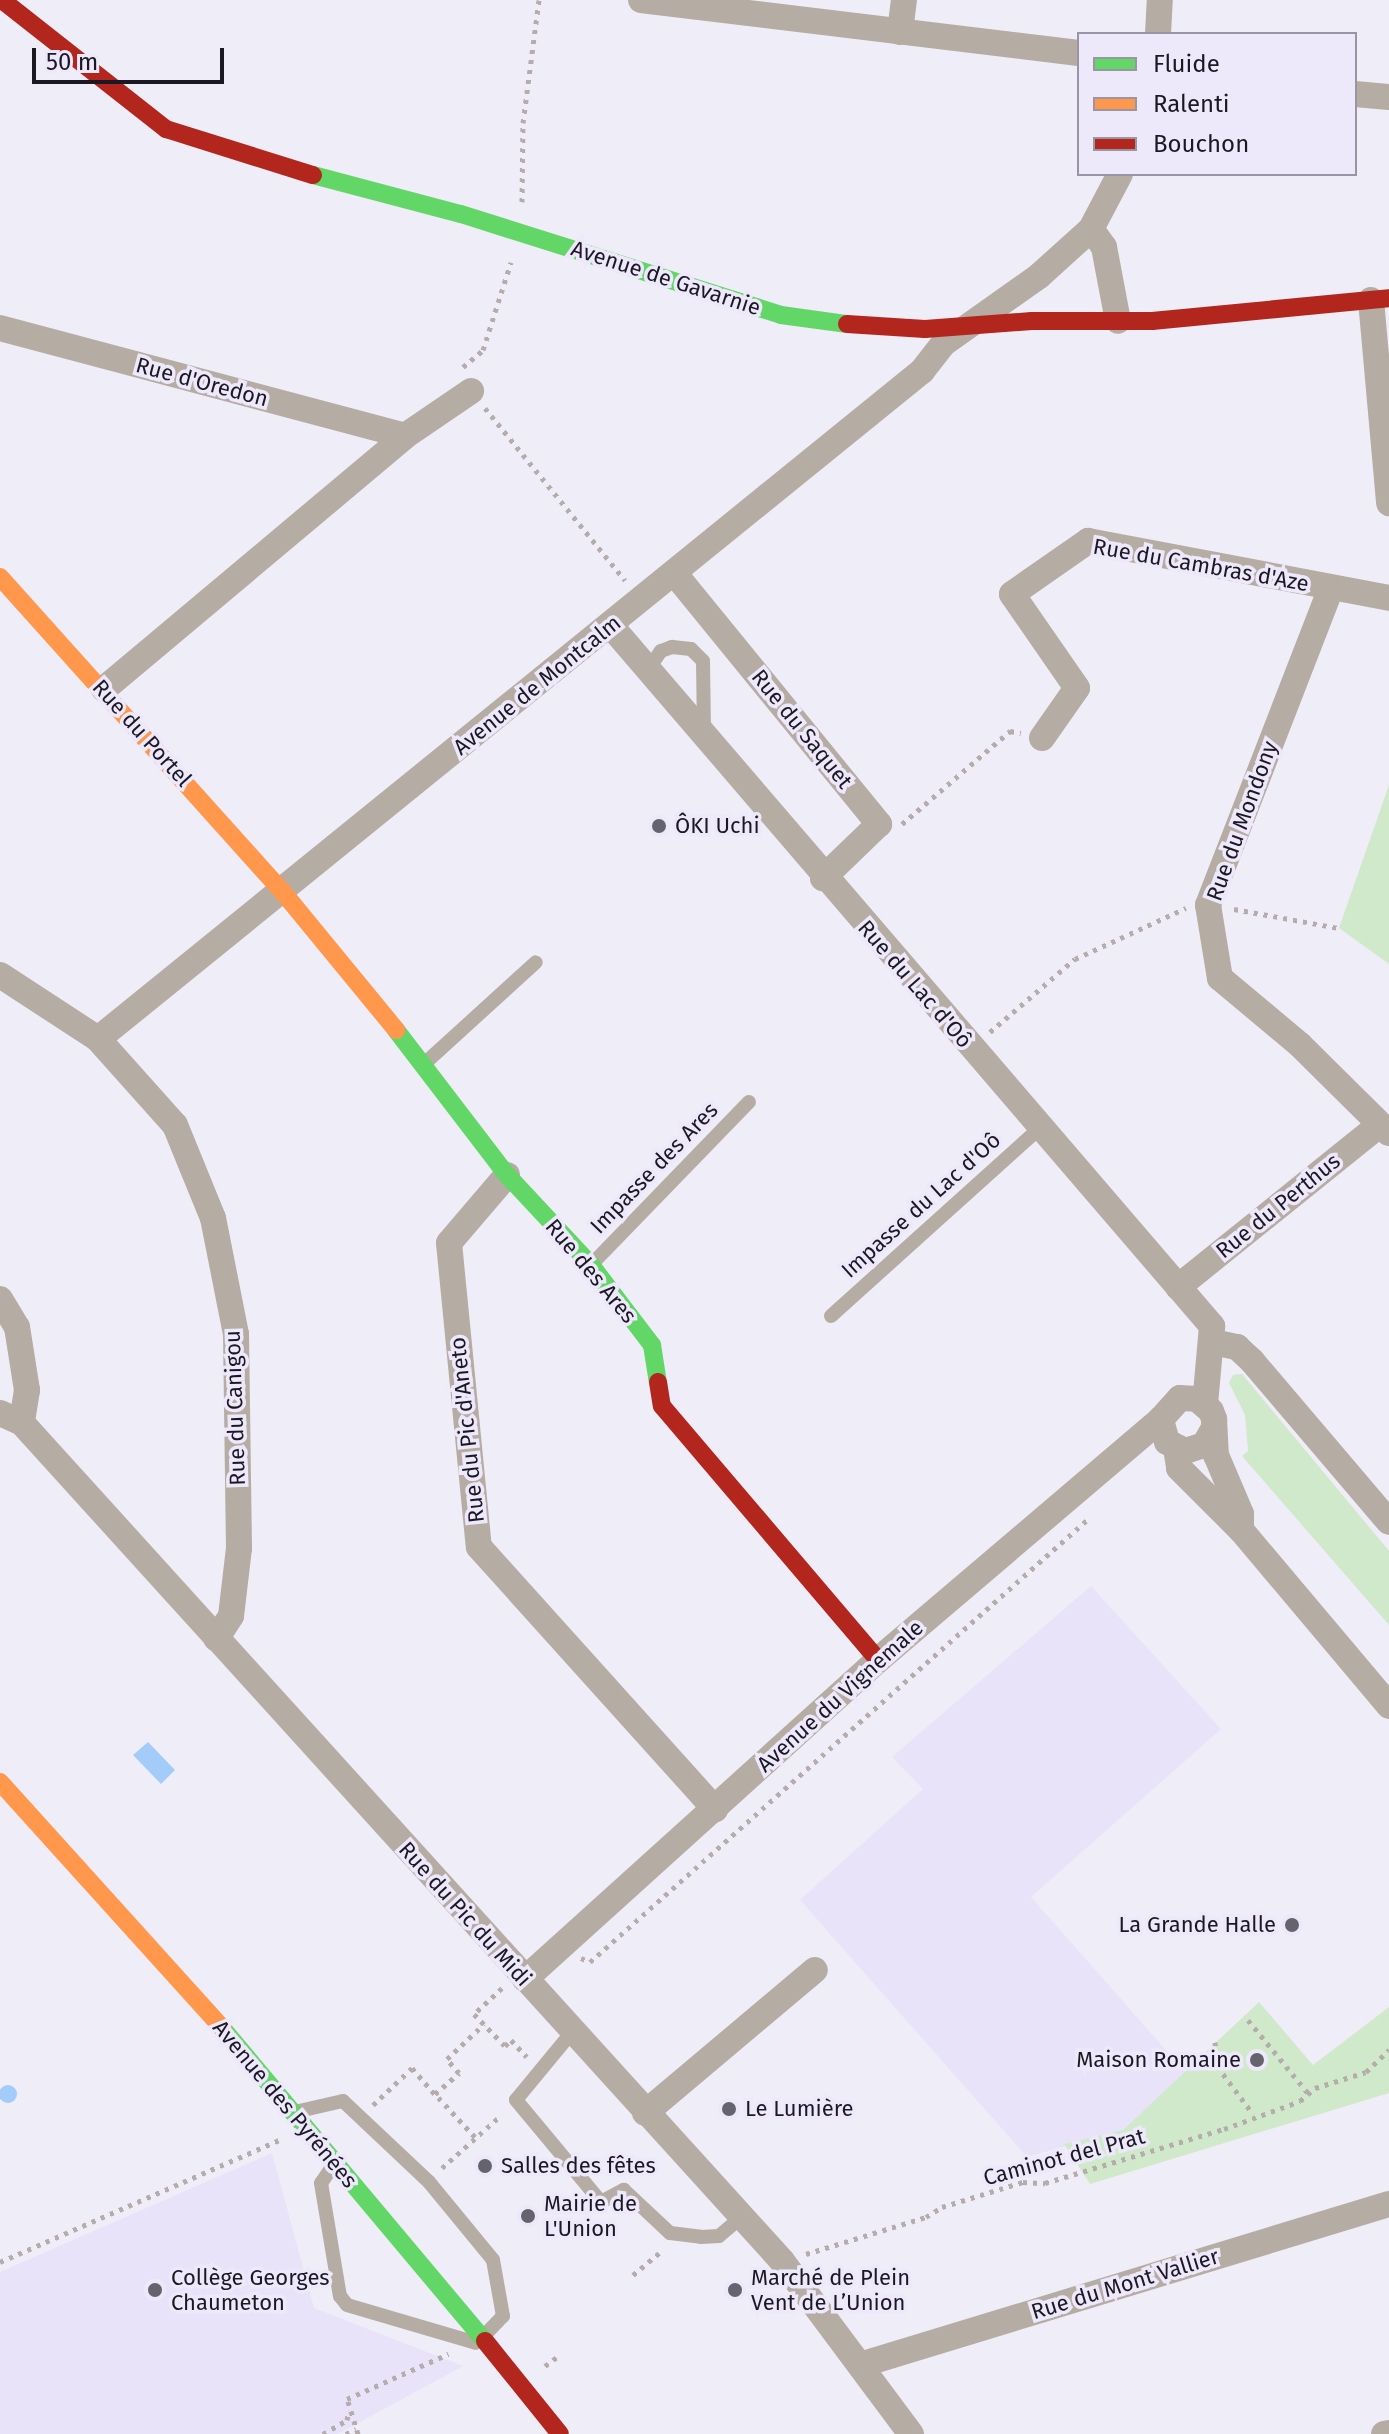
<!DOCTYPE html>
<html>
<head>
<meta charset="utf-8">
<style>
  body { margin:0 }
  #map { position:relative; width:1389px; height:2434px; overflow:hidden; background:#efedf7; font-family:"Fira Sans",sans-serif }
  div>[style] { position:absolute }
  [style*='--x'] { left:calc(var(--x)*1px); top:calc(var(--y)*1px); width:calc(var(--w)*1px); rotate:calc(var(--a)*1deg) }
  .built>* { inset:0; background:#e8e3f9 }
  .green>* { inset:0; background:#d0e9cb }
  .water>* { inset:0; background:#a3ccfa }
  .round { border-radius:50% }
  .path>* { height:5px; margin-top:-2.5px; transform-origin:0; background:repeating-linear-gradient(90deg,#b4adab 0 4px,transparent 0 10px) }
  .lane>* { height:14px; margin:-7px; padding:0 7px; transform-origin:7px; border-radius:7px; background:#b5aca3 }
  .street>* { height:26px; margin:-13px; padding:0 13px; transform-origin:13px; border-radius:13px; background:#b5aca3 }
  .fast>* { height:18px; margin:-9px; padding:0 9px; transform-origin:9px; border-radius:9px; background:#63d668 }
  .slow>* { height:18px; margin:-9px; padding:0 9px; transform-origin:9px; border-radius:9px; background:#ff974d }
  .jam>* { height:18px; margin:-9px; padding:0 9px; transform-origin:9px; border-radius:9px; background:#b3261e }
  .dots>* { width:22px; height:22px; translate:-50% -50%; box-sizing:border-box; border:4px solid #ede9fb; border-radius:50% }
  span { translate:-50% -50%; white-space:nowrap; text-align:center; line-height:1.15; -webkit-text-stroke:7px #ede9fb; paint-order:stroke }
  .street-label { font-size:22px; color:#1b1823 }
  .poi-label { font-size:22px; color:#1b1823 }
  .left { translate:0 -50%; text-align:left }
  .right { translate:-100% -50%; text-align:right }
  .legend { position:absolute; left:1077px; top:32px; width:280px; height:144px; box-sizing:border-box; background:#ede9fb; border:2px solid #9995a5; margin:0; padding:10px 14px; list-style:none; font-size:24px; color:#1b1823 }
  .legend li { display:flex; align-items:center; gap:16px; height:40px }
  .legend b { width:40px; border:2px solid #9995a5 }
  .scale { position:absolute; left:32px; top:48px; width:192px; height:36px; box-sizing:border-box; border:4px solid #1b1823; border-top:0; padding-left:10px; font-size:24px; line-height:28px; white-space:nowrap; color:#1b1823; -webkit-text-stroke:6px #ede9fb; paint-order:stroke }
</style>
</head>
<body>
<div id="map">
  <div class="built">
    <i style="clip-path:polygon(1091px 1586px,1221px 1729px,1031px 1897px,1187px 2074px,1123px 2130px,1027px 2157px,800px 1900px,923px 1789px,892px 1757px)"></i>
    <i style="clip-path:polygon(272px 2153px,314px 2308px,463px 2366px,338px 2434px,0 2434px,0 2272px)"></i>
  </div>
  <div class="green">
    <i style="clip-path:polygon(1389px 785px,1389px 964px,1339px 928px)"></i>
    <i style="clip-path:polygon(1242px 1374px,1389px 1551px,1389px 1625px,1242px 1456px,1248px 1451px,1245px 1415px,1229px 1383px,1233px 1375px)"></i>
    <i style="clip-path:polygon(1259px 2002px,1313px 2065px,1389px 2007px,1389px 2093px,1090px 2184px,1064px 2144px,1123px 2130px)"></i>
  </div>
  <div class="water">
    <i style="clip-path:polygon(148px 1742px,175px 1770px,161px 1784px,133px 1755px)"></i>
    <i class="round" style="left:-1px;top:2085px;width:18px;height:18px"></i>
  </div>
  <div class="path">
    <i style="--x:522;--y:202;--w:79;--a:-89.3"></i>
    <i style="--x:523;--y:123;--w:124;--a:-82.6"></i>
    <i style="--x:463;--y:367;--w:26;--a:-40"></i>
    <i style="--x:483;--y:350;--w:92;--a:-72.3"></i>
    <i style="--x:485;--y:408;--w:222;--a:50.9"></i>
    <i style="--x:902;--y:824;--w:143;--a:-40.7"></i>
    <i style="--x:1010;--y:731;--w:11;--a:10"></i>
    <i style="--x:1234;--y:909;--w:107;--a:10.3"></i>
    <i style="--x:990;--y:1032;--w:112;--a:-40.7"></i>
    <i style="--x:1075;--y:959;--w:122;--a:-24.7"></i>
    <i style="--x:581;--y:1958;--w:10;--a:24"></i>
    <i style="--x:590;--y:1962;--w:665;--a:-41.65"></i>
    <i style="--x:502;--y:1988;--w:38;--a:137"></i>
    <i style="--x:474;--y:2014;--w:45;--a:45.9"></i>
    <i style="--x:505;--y:2046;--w:8;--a:-45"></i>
    <i style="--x:511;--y:2040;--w:23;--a:47"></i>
    <i style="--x:1248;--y:2020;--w:94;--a:50.6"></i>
    <i style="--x:1215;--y:2042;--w:24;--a:85"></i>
    <i style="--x:1217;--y:2066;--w:60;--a:53.1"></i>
    <i style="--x:373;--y:2105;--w:54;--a:-43.5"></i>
    <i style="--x:412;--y:2068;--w:35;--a:49"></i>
    <i style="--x:475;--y:2137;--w:59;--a:-132.9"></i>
    <i style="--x:435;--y:2094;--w:32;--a:-41"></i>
    <i style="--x:459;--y:2073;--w:18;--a:-131"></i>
    <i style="--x:447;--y:2059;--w:51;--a:-43.4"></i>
    <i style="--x:442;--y:2168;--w:75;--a:-41.8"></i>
    <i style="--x:806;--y:2254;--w:126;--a:-17.1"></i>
    <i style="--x:926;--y:2217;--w:19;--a:-32"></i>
    <i style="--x:942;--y:2207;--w:85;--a:-17.2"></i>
    <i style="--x:1023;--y:2182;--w:22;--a:3"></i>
    <i style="--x:1045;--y:2183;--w:187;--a:-16.8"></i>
    <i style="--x:1224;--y:2129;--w:81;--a:-20.2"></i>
    <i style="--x:1300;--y:2101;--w:20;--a:-41"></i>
    <i style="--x:1315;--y:2088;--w:53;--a:-17.4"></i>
    <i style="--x:1366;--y:2072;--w:32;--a:-44"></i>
    <i style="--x:0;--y:2262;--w:307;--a:-23.6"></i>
    <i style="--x:633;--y:2275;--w:39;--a:-40"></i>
    <i style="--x:545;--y:2366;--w:15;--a:-37"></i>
    <i style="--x:323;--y:2434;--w:28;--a:-30"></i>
    <i style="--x:347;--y:2420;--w:10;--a:-79"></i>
    <i style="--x:346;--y:2434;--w:11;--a:-27"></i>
    <i style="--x:358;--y:2434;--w:37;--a:-107"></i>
    <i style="--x:347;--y:2399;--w:111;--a:-24"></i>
  </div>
  <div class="lane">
    <i style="--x:648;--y:670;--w:23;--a:-56"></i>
    <i style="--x:661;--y:651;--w:12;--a:-20"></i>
    <i style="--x:672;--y:647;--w:19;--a:6"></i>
    <i style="--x:691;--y:649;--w:17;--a:45"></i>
    <i style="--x:703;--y:661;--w:71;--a:89.2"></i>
    <i style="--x:424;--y:1064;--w:151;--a:-42.3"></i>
    <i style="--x:591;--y:1265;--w:227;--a:-45.9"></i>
    <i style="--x:831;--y:1316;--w:281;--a:-42"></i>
    <i style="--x:572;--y:2032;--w:88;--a:129.5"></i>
    <i style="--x:516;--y:2100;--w:133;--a:50.2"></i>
    <i style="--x:601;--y:2202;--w:26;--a:-28"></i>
    <i style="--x:624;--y:2190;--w:63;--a:43.1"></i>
    <i style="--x:670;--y:2233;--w:31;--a:7"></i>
    <i style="--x:701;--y:2237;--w:18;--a:-3"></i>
    <i style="--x:719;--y:2236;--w:30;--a:-40"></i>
    <i style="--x:299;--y:2111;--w:45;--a:-12.8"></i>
    <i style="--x:343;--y:2101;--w:118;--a:43.3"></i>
    <i style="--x:429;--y:2182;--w:101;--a:50.6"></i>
    <i style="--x:493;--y:2260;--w:57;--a:79.9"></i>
    <i style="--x:503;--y:2316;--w:30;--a:134"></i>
    <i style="--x:334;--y:2164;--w:23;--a:124"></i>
    <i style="--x:321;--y:2183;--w:115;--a:80.5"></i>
    <i style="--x:340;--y:2296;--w:11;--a:52"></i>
    <i style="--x:347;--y:2305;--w:134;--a:16.4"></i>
  </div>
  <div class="street">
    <i style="--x:641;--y:0;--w:441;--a:6.9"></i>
    <i style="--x:900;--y:32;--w:32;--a:-83"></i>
    <i style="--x:1158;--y:34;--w:34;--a:-87"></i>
    <i style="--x:1355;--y:94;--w:34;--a:5"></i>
    <i style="--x:1091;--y:229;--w:22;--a:54"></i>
    <i style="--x:1104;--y:247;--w:75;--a:79.3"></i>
    <i style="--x:1371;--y:300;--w:204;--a:84.9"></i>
    <i style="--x:0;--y:328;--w:419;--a:14.9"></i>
    <i style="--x:675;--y:574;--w:323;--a:50.8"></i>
    <i style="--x:879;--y:824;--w:78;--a:136"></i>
    <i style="--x:1331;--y:588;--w:340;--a:111.2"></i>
    <i style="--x:1208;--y:905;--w:74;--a:80.7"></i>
    <i style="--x:1220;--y:978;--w:104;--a:39.9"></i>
    <i style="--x:1300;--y:1045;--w:125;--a:44.7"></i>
    <i style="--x:611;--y:626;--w:923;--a:49.35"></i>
    <i style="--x:1212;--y:1326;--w:78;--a:95.1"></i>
    <i style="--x:104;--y:689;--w:393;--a:-40"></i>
    <i style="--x:405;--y:436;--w:80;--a:-34.3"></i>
    <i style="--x:1042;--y:738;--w:61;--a:-55"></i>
    <i style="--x:1077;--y:688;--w:114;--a:-124.7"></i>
    <i style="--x:1012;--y:594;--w:93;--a:-34.9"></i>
    <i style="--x:1088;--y:541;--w:306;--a:10.7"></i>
    <i style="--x:0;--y:975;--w:117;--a:33.1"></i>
    <i style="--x:98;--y:1039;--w:115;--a:48.2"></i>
    <i style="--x:175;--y:1125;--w:100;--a:67.8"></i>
    <i style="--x:213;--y:1218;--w:118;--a:78.8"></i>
    <i style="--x:236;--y:1334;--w:214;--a:89.2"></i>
    <i style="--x:239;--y:1548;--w:68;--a:96.7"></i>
    <i style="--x:231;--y:1616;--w:27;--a:123"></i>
    <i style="--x:98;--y:1039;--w:1061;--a:-39.03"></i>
    <i style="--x:922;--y:371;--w:34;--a:-52"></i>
    <i style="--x:943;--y:344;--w:118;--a:-35.3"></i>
    <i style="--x:1039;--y:276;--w:70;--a:-42.1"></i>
    <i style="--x:1091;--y:229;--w:62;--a:-62.2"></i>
    <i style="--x:507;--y:1175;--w:89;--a:130.5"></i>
    <i style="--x:449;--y:1243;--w:305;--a:84.4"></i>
    <i style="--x:479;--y:1547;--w:353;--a:48"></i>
    <i style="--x:1178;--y:1287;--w:257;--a:-38.8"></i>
    <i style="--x:0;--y:1299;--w:33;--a:59"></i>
    <i style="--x:17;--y:1327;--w:64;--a:81"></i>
    <i style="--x:27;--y:1390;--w:33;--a:99"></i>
    <i style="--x:1213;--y:1342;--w:25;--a:12"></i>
    <i style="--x:1237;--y:1347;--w:21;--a:43"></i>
    <i style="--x:1252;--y:1361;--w:211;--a:49.6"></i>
    <i style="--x:0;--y:1413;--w:24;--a:24"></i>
    <i style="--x:22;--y:1423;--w:1131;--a:47.79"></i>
    <i style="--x:782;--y:2261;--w:216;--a:53.3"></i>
    <i style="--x:1214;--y:1428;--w:20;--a:120"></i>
    <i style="--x:1204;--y:1445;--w:20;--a:162"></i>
    <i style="--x:1185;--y:1451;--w:20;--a:-153"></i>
    <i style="--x:1167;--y:1442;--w:24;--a:-105"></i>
    <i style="--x:1161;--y:1419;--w:28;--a:-48"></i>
    <i style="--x:1180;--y:1398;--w:17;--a:3"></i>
    <i style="--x:1197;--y:1399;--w:18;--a:41"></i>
    <i style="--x:1211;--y:1411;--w:9;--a:69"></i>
    <i style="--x:1214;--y:1419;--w:36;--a:87"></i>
    <i style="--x:1216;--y:1455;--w:64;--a:67"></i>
    <i style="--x:1241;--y:1514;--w:16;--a:90"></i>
    <i style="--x:1176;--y:1448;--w:20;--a:81"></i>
    <i style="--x:1179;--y:1468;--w:88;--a:45"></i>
    <i style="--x:1241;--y:1530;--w:230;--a:49.9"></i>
    <i style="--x:525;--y:1979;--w:476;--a:-42.1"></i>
    <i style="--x:878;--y:1660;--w:372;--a:-40.4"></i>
    <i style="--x:645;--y:2113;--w:222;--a:-40.1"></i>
    <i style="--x:860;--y:2365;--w:553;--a:-16.93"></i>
    <i style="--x:1384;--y:2434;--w:5;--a:-11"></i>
  </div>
  <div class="fast">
    <i style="--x:313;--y:175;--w:153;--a:14.8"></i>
    <i style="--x:461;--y:214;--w:336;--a:17.5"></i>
    <i style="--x:781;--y:315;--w:67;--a:7.8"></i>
    <i style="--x:396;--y:1030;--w:183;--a:52.6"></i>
    <i style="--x:507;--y:1175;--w:123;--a:47"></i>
    <i style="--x:591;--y:1265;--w:101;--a:52.7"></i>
    <i style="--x:652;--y:1345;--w:37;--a:81"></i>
    <i style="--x:223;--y:2029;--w:407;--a:50"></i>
  </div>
  <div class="slow">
    <i style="--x:0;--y:577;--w:422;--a:48.1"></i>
    <i style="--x:282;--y:891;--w:180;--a:50.6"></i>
    <i style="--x:0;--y:1782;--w:333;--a:47.9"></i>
  </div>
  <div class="jam">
    <i style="--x:2;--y:0;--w:209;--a:38.2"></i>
    <i style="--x:166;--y:129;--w:154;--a:17.4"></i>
    <i style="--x:847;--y:324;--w:78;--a:3.7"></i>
    <i style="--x:925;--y:329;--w:107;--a:-4.3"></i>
    <i style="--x:1032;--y:321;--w:120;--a:0"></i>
    <i style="--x:1152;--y:321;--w:238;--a:-5.5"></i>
    <i style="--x:658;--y:1382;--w:24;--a:81"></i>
    <i style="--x:662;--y:1406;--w:333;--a:49.6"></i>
    <i style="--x:485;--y:2341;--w:119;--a:51.1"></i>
  </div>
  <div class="dots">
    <i style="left:659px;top:826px;background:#65636d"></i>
    <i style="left:1292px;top:1925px;background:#65636d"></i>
    <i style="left:1257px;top:2060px;background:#65636d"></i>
    <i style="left:729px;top:2109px;background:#65636d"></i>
    <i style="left:485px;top:2166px;background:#65636d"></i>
    <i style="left:528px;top:2216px;background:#65636d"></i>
    <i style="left:155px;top:2290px;background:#65636d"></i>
    <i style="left:735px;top:2290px;background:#65636d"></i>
  </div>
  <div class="street-label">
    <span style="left:666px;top:278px;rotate:18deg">Avenue de Gavarnie</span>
    <span style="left:202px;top:382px;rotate:15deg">Rue d'Oredon</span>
    <span style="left:1201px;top:565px;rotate:10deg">Rue du Cambras d'Aze</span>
    <span style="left:537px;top:685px;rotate:-39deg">Avenue de Montcalm</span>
    <span style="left:802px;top:729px;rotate:51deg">Rue du Saquet</span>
    <span style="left:142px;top:733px;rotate:48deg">Rue du Portel</span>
    <span style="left:1242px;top:821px;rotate:-70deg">Rue du Mondony</span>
    <span style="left:915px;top:984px;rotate:49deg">Rue du Lac d'Oô</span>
    <span style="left:654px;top:1168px;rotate:-46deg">Impasse des Ares</span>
    <span style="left:921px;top:1205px;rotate:-42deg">Impasse du Lac d'Oô</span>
    <span style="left:1278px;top:1206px;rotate:-39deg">Rue du Perthus</span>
    <span style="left:591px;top:1271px;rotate:50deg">Rue des Ares</span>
    <span style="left:235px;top:1408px;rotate:-92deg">Rue du Canigou</span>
    <span style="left:467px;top:1430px;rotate:-96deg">Rue du Pic d'Aneto</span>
    <span style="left:840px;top:1696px;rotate:-42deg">Avenue du Vignemale</span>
    <span style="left:465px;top:1914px;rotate:48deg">Rue du Pic du Midi</span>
    <span style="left:285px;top:2104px;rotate:50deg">Avenue des Pyrénées</span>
    <span style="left:1064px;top:2157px;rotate:-15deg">Caminot del Prat</span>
    <span style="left:1125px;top:2284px;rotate:-17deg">Rue du Mont Vallier</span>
  </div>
  <div class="poi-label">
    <span class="left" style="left:675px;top:826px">ÔKI Uchi</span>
    <span class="right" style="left:1276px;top:1925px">La Grande Halle</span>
    <span class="right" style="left:1241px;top:2060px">Maison Romaine</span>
    <span class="left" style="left:745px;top:2109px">Le Lumière</span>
    <span class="left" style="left:501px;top:2166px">Salles des fêtes</span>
    <span class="left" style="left:544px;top:2216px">Mairie de<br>L'Union</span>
    <span class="left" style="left:171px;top:2290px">Collège Georges<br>Chaumeton</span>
    <span class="left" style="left:751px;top:2290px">Marché de Plein<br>Vent de L’Union</span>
  </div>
  <ul class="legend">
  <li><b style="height:10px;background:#63d668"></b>Fluide</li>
  <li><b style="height:10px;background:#ff974d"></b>Ralenti</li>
  <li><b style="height:10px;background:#b3261e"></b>Bouchon</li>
  </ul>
  <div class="scale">50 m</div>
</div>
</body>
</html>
